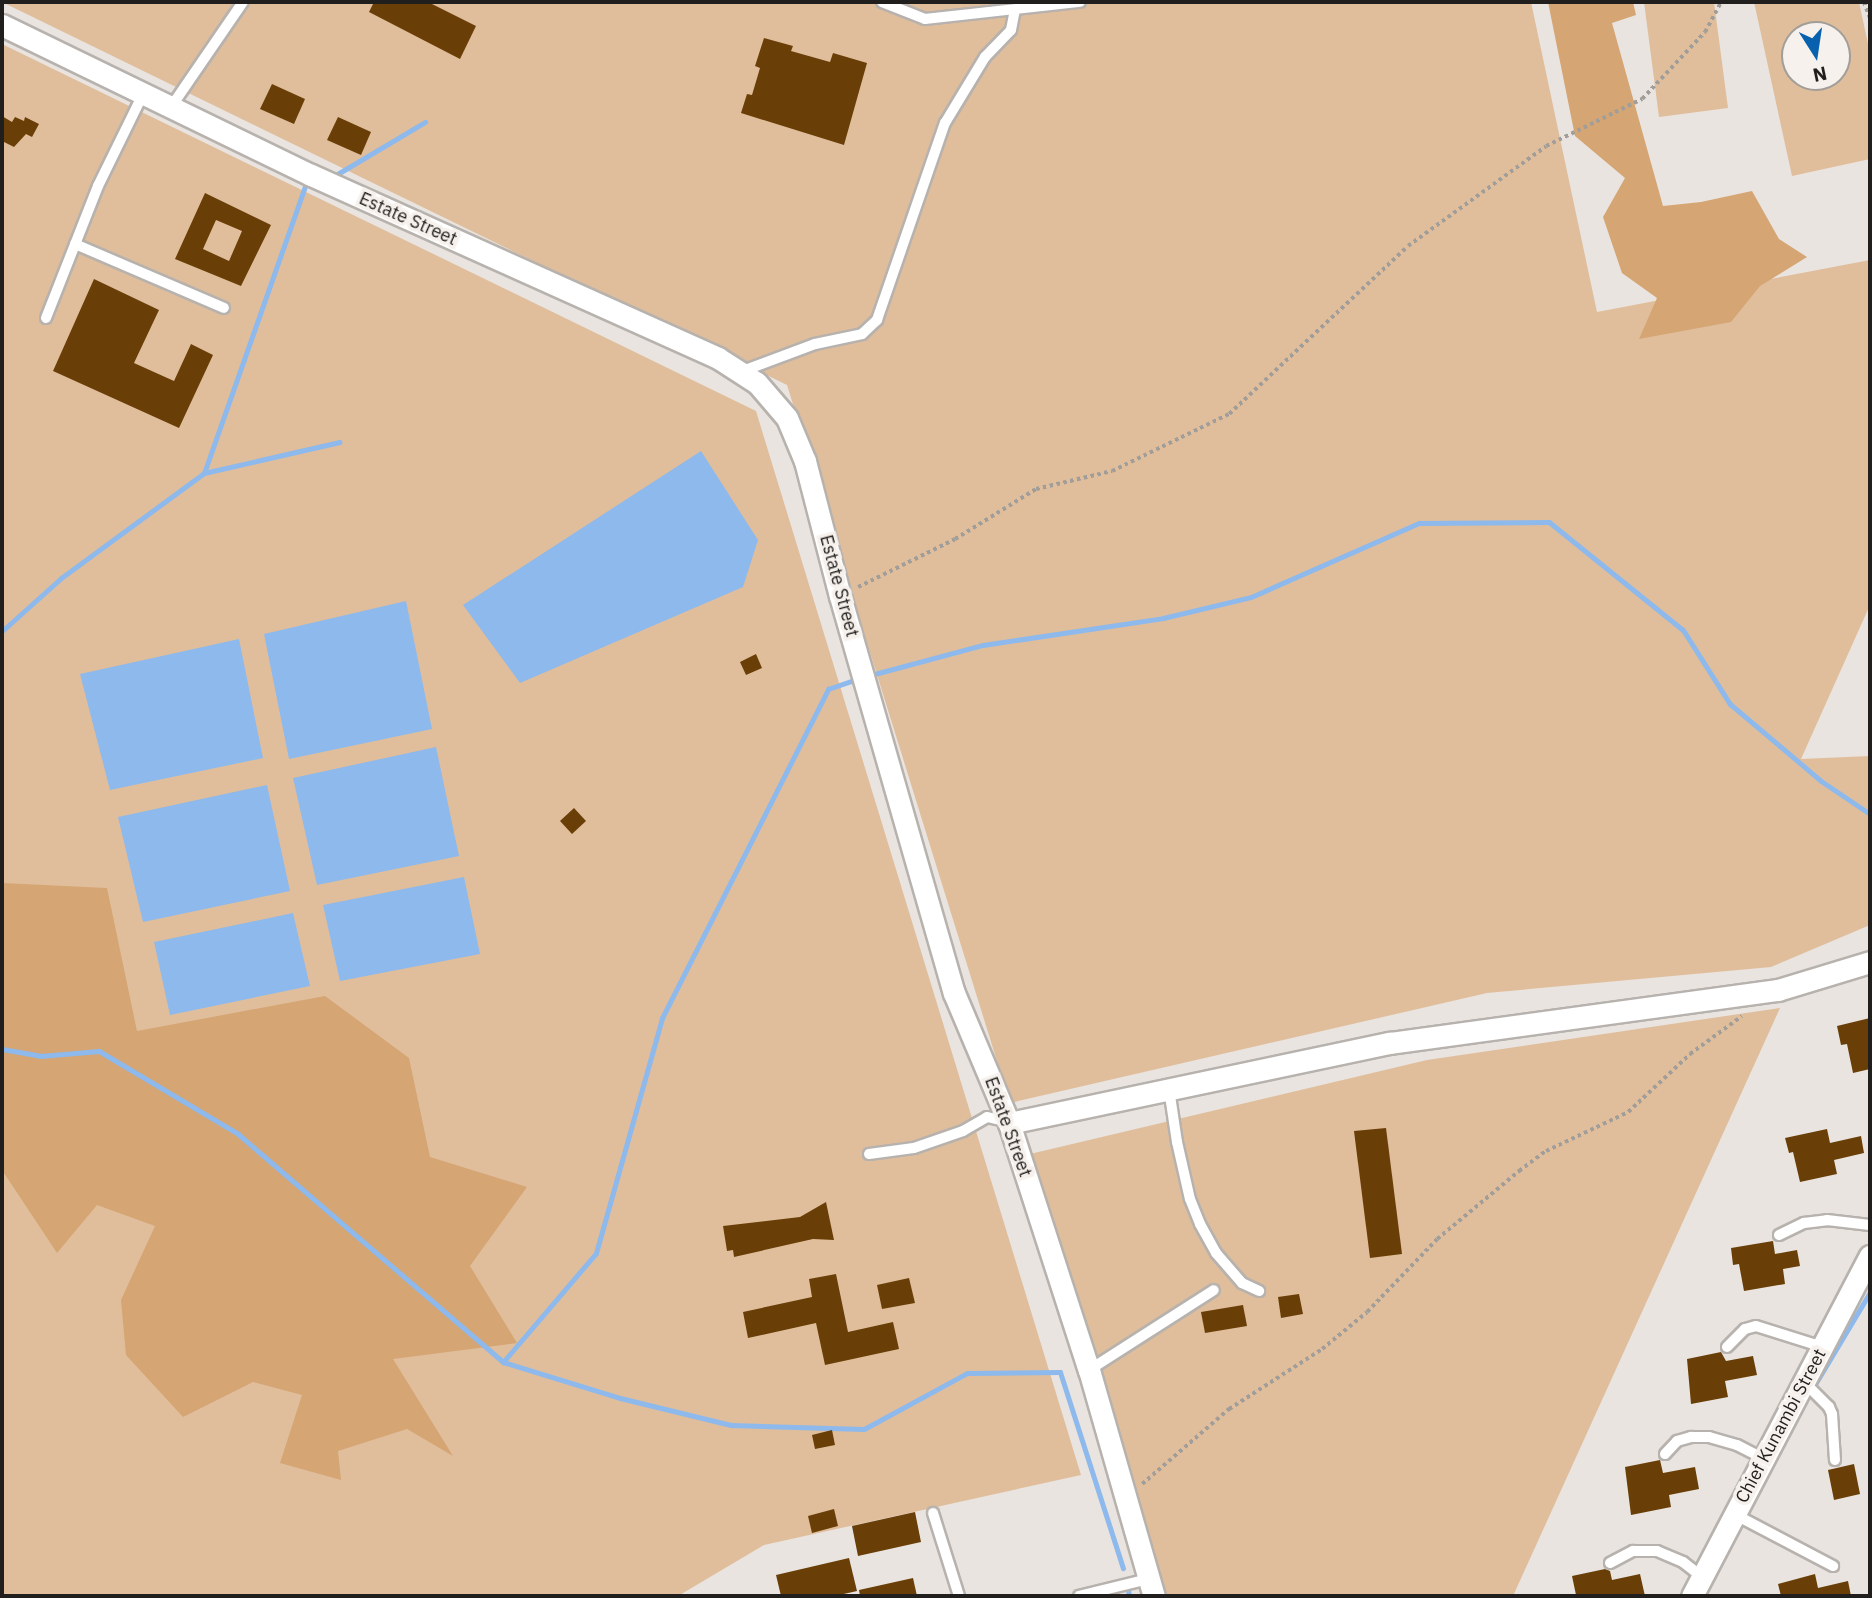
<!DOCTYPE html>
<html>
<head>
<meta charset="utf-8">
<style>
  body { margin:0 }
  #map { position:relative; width:1872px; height:1598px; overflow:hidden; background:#e9e4df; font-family:"IBM Plex Sans",sans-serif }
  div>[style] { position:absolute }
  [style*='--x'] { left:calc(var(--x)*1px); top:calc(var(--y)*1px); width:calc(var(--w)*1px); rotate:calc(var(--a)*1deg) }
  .green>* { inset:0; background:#e0be9c }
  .forest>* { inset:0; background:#d5a573 }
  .water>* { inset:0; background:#8db9ec }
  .stream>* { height:5px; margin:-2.5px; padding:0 2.5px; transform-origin:2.5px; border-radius:2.5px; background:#8db9ec }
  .building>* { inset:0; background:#693f07 }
  .path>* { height:3.5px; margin-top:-1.75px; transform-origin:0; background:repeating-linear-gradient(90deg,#a19d99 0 3.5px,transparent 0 7px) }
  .roads { filter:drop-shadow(2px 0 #b7b2ad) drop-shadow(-2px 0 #b7b2ad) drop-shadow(0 2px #b7b2ad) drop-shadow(0 -2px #b7b2ad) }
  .service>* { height:10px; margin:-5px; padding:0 5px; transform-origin:5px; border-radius:5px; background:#fff }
  .minor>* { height:21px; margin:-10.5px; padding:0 10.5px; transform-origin:10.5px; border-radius:10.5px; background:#fff }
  span { translate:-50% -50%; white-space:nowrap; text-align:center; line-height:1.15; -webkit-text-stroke:7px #f6f1ec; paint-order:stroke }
  .street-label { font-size:18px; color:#211f1d }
  .frame { position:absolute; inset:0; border:4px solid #211f1d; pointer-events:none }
  .north { position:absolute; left:1781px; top:21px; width:70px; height:70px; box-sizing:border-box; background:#f6f1ec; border:2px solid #a19d99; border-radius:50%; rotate:168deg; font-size:19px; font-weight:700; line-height:28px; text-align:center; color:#211f1d }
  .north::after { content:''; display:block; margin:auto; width:24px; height:32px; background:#0861ae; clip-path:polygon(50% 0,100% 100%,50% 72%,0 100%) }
</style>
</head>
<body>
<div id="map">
  <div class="green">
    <i style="clip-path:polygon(2px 2px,1531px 2px,1597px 312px,1870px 260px,1870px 605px,1801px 759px,1870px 756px,1870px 925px,1771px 967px,1487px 993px,1010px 1103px,787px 385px)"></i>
    <i style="clip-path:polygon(1644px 2px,1714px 2px,1728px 108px,1659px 117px)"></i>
    <i style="clip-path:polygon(evenodd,1754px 2px,1859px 2px,1870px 53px,1870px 159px,1792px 176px,1754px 2px,1795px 35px,1837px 35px,1837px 77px,1795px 77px,1795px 35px)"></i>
    <i style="clip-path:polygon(2px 44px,756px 411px,1081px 1475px,764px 1545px,678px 1596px,2px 1596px)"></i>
    <i style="clip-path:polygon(1780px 1008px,1513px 1596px,1167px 1596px,1030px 1154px,1427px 1060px)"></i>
  </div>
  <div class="forest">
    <i style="clip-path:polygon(1548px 2px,1633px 2px,1636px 15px,1612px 23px,1663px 206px,1701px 202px,1752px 191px,1779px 239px,1807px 257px,1760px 286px,1731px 322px,1639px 339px,1657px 298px,1622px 273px,1603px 217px,1625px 178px,1575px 136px)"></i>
    <i style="clip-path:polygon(2px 883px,107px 888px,137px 1031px,325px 996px,409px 1058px,430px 1157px,527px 1187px,470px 1266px,517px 1343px,393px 1359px,453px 1456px,407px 1429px,338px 1451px,341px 1480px,280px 1463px,302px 1395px,253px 1382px,183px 1417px,126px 1355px,121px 1300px,155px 1226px,97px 1205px,57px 1253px,2px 1170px)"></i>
  </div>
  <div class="water">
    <i style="clip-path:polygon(701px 451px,758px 540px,743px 587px,520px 683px,463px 605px)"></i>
    <i style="clip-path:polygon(406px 601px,432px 729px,289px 759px,264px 634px)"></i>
    <i style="clip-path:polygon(239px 639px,263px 758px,110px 790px,80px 674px)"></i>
    <i style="clip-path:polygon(436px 747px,459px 856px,317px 885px,293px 778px)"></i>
    <i style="clip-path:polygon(267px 785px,290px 891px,143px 922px,118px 817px)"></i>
    <i style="clip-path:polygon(464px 877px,480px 954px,340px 981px,323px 905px)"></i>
    <i style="clip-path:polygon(293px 913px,310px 986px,170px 1015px,154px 942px)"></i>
  </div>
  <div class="stream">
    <i style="--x:334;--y:176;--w:106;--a:-30.7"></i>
    <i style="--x:204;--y:473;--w:306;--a:-70.6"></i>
    <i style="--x:2;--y:631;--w:79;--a:-41.9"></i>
    <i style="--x:61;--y:578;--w:177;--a:-36.3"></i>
    <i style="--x:204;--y:473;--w:139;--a:-12.9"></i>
    <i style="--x:867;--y:676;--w:120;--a:-15"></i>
    <i style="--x:983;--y:645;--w:182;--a:-8.5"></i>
    <i style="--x:1163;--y:618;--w:90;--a:-13.4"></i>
    <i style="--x:1251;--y:597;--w:184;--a:-23.8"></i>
    <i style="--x:1419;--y:523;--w:130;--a:-0.4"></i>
    <i style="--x:1549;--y:522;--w:172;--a:38.9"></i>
    <i style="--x:1683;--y:630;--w:88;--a:57.6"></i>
    <i style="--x:1730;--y:704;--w:119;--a:40.2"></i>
    <i style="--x:1821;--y:781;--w:59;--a:34"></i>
    <i style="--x:2;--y:1049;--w:39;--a:10"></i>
    <i style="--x:40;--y:1056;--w:59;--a:-4.8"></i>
    <i style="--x:99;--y:1051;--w:162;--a:30.8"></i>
    <i style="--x:238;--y:1134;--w:350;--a:40.7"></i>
    <i style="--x:503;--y:1362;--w:122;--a:17.1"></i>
    <i style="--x:620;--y:1398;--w:114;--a:13.7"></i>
    <i style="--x:731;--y:1425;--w:133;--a:1.7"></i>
    <i style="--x:864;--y:1429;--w:117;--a:-28.5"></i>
    <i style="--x:967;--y:1373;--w:93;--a:-0.6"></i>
    <i style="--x:1060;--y:1372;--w:206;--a:72.2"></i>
    <i style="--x:503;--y:1362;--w:143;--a:-49.5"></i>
    <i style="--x:596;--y:1253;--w:244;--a:-74.3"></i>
    <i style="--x:662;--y:1018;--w:369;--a:-63.2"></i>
    <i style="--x:828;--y:689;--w:31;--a:-19"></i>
    <i style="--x:1811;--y:1391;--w:115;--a:-59.2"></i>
    <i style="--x:1128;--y:1590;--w:6;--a:81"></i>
  </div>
  <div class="building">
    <i style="clip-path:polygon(374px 2px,428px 2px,476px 26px,460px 59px,369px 12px)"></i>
    <i style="clip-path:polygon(764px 38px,793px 46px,791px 51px,830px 62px,833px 53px,867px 63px,844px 145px,741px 113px,747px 94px,752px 95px,760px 68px,755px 66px)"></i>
    <i style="clip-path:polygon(272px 84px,305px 99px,294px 124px,260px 109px)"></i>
    <i style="clip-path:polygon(2px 116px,12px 122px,15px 117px,24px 121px,25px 117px,39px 124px,32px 137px,26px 134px,14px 147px,2px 141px)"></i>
    <i style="clip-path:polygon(338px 117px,371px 132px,361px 155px,327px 140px)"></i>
    <i style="clip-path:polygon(evenodd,205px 193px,271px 225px,241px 286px,175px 259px,205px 193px,216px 220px,242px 231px,229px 261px,203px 249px,216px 220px)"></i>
    <i style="clip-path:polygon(94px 279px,159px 310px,134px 363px,174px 381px,191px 344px,213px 355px,179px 428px,53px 371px)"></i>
    <i style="clip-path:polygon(756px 654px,762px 668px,746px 675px,740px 662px)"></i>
    <i style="clip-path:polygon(574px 808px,586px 821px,572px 834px,560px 821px)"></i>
    <i style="clip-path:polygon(1870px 1018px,1870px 1069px,1853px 1073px,1847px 1044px,1841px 1045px,1837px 1026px)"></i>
    <i style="clip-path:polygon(1386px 1128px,1402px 1254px,1370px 1258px,1354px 1131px)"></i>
    <i style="clip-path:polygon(1827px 1129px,1830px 1143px,1861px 1136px,1864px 1153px,1834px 1160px,1837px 1174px,1800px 1182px,1793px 1152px,1789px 1153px,1785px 1138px)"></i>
    <i style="clip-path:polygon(826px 1202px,834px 1240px,813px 1239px,734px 1257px,733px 1250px,727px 1251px,723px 1226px,800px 1217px)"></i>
    <i style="clip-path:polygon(1773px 1241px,1775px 1254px,1797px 1250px,1800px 1266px,1783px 1269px,1785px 1284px,1744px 1291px,1739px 1264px,1733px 1265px,1731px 1248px)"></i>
    <i style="clip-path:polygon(836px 1274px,848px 1332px,893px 1322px,899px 1349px,825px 1365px,816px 1323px,748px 1338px,743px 1312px,812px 1297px,809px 1279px)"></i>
    <i style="clip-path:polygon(909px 1278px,915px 1303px,882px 1309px,877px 1285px)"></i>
    <i style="clip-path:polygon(1299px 1294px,1303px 1314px,1281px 1318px,1278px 1297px)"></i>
    <i style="clip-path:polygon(1243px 1305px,1247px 1326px,1205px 1333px,1201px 1312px)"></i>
    <i style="clip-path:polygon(1721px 1352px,1726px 1361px,1753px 1356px,1757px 1375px,1725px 1381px,1728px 1397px,1691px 1404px,1687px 1359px)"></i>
    <i style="clip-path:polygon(832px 1430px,835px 1445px,815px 1449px,812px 1435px)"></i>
    <i style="clip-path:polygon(1660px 1460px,1663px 1473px,1695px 1467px,1699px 1489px,1669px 1495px,1671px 1507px,1631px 1515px,1625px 1467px)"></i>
    <i style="clip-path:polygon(1854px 1464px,1860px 1494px,1834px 1500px,1828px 1470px)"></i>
    <i style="clip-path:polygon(834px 1509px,838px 1526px,812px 1533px,808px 1516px)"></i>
    <i style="clip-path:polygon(915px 1512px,921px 1542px,858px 1556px,852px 1526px)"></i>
    <i style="clip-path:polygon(849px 1558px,857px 1591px,835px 1596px,781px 1596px,776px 1575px)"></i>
    <i style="clip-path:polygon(1605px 1569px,1610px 1571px,1612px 1580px,1640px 1574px,1645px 1596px,1576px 1595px,1572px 1576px)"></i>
    <i style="clip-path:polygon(1815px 1574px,1818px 1588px,1848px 1581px,1851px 1596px,1781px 1596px,1778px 1584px)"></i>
    <i style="clip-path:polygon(913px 1578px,917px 1596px,860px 1596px,859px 1590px)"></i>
  </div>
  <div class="path">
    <i style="--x:1864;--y:2;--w:17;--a:69"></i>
    <i style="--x:858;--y:587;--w:108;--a:-26.3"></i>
    <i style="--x:955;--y:539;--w:95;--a:-31.7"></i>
    <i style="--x:1036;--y:489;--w:78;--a:-13.3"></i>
    <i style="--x:1112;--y:471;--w:130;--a:-26"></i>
    <i style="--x:1229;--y:414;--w:245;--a:-43.2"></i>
    <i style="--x:1408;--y:246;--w:170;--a:-35.9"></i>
    <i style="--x:1546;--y:146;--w:107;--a:-26.1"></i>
    <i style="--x:1642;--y:99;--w:92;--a:-46.8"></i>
    <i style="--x:1705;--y:32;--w:34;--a:-62"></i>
    <i style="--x:1142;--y:1484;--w:115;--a:-40.8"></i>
    <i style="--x:1229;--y:1409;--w:111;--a:-32.8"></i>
    <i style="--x:1322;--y:1349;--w:58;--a:-39.4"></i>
    <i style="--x:1367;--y:1312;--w:101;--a:-46.2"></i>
    <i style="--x:1437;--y:1239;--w:107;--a:-39.7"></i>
    <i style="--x:1519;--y:1171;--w:34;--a:-37"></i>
    <i style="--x:1546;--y:1151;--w:91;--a:-25.4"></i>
    <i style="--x:1628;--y:1112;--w:85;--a:-43.1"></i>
    <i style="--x:1690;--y:1054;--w:64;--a:-36.2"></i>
  </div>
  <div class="roads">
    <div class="service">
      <i style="--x:882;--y:2;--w:46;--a:21.6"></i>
      <i style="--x:925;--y:19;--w:156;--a:-6.3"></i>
      <i style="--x:171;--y:107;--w:127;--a:-55.6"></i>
      <i style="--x:75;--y:244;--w:162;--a:23.2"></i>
      <i style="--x:46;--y:318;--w:142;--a:-68.5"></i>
      <i style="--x:98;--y:186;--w:102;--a:-63.9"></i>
      <i style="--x:740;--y:372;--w:80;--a:-20.5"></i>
      <i style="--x:815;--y:344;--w:48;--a:-12"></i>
      <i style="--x:862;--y:334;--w:21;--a:-43"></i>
      <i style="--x:877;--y:320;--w:208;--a:-71"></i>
      <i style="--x:945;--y:123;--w:77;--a:-58.8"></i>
      <i style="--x:985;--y:57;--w:37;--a:-46"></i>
      <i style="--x:1011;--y:30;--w:20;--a:-79"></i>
      <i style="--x:1169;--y:1089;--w:54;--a:81.4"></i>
      <i style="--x:1177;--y:1142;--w:58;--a:77.2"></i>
      <i style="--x:1190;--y:1199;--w:27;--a:68"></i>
      <i style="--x:1200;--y:1224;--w:33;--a:61"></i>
      <i style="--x:1216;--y:1253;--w:40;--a:49"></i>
      <i style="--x:1242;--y:1283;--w:19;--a:25"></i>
      <i style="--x:869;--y:1154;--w:45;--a:-7.6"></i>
      <i style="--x:914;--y:1148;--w:52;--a:-19.1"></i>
      <i style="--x:963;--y:1131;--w:28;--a:-30"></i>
      <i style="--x:987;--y:1117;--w:22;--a:13"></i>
      <i style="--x:1779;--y:1235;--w:28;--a:-26"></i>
      <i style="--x:1804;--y:1223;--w:23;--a:-7"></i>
      <i style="--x:1827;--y:1220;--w:43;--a:6.6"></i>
      <i style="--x:1727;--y:1347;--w:25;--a:-45"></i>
      <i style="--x:1745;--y:1329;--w:11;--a:-15"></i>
      <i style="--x:1756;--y:1326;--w:70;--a:17.4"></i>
      <i style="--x:1089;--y:1370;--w:148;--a:-32.6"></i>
      <i style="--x:1805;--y:1383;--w:34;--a:45"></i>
      <i style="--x:1829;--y:1407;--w:8;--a:67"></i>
      <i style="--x:1832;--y:1414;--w:46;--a:86.3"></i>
      <i style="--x:1665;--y:1454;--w:18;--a:-47"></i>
      <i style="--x:1677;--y:1441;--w:15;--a:-16"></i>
      <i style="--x:1691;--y:1437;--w:18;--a:0"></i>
      <i style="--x:1709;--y:1437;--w:29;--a:16"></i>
      <i style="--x:1737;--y:1445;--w:30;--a:27"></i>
      <i style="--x:933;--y:1513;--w:87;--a:72.6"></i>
      <i style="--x:1734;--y:1514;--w:112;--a:27.7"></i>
      <i style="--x:1610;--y:1563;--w:26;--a:-28"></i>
      <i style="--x:1633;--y:1551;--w:24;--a:0"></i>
      <i style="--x:1657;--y:1551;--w:28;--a:23"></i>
      <i style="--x:1683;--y:1562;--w:24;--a:38"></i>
      <i style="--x:1079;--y:1596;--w:71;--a:-13.8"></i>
    </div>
    <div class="minor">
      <i style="--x:2;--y:25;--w:343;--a:25.9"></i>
      <i style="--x:311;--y:175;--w:446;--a:24.2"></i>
      <i style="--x:718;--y:358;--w:46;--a:32.7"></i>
      <i style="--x:757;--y:383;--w:46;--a:49.4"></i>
      <i style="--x:787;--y:418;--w:47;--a:67.3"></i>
      <i style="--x:805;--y:461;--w:139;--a:75.5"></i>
      <i style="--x:840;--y:596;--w:413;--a:74"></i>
      <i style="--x:954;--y:993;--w:141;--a:67.1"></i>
      <i style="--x:1009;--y:1123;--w:260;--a:72.1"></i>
      <i style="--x:1089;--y:1370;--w:235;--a:74"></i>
      <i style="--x:1009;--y:1123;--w:389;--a:-11.9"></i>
      <i style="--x:1390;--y:1043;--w:392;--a:-7.8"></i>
      <i style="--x:1778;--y:990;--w:96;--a:-16.9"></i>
      <i style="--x:1692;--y:1596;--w:384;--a:-62.4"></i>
    </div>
  </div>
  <div class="street-label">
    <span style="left:408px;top:219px;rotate:24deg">Estate Street</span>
    <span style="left:839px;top:586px;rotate:75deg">Estate Street</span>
    <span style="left:1008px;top:1127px;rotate:70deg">Estate Street</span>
    <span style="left:1781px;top:1426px;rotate:-62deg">Chief Kunambi Street</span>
  </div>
  <div class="frame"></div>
  <div class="north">N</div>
</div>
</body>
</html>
